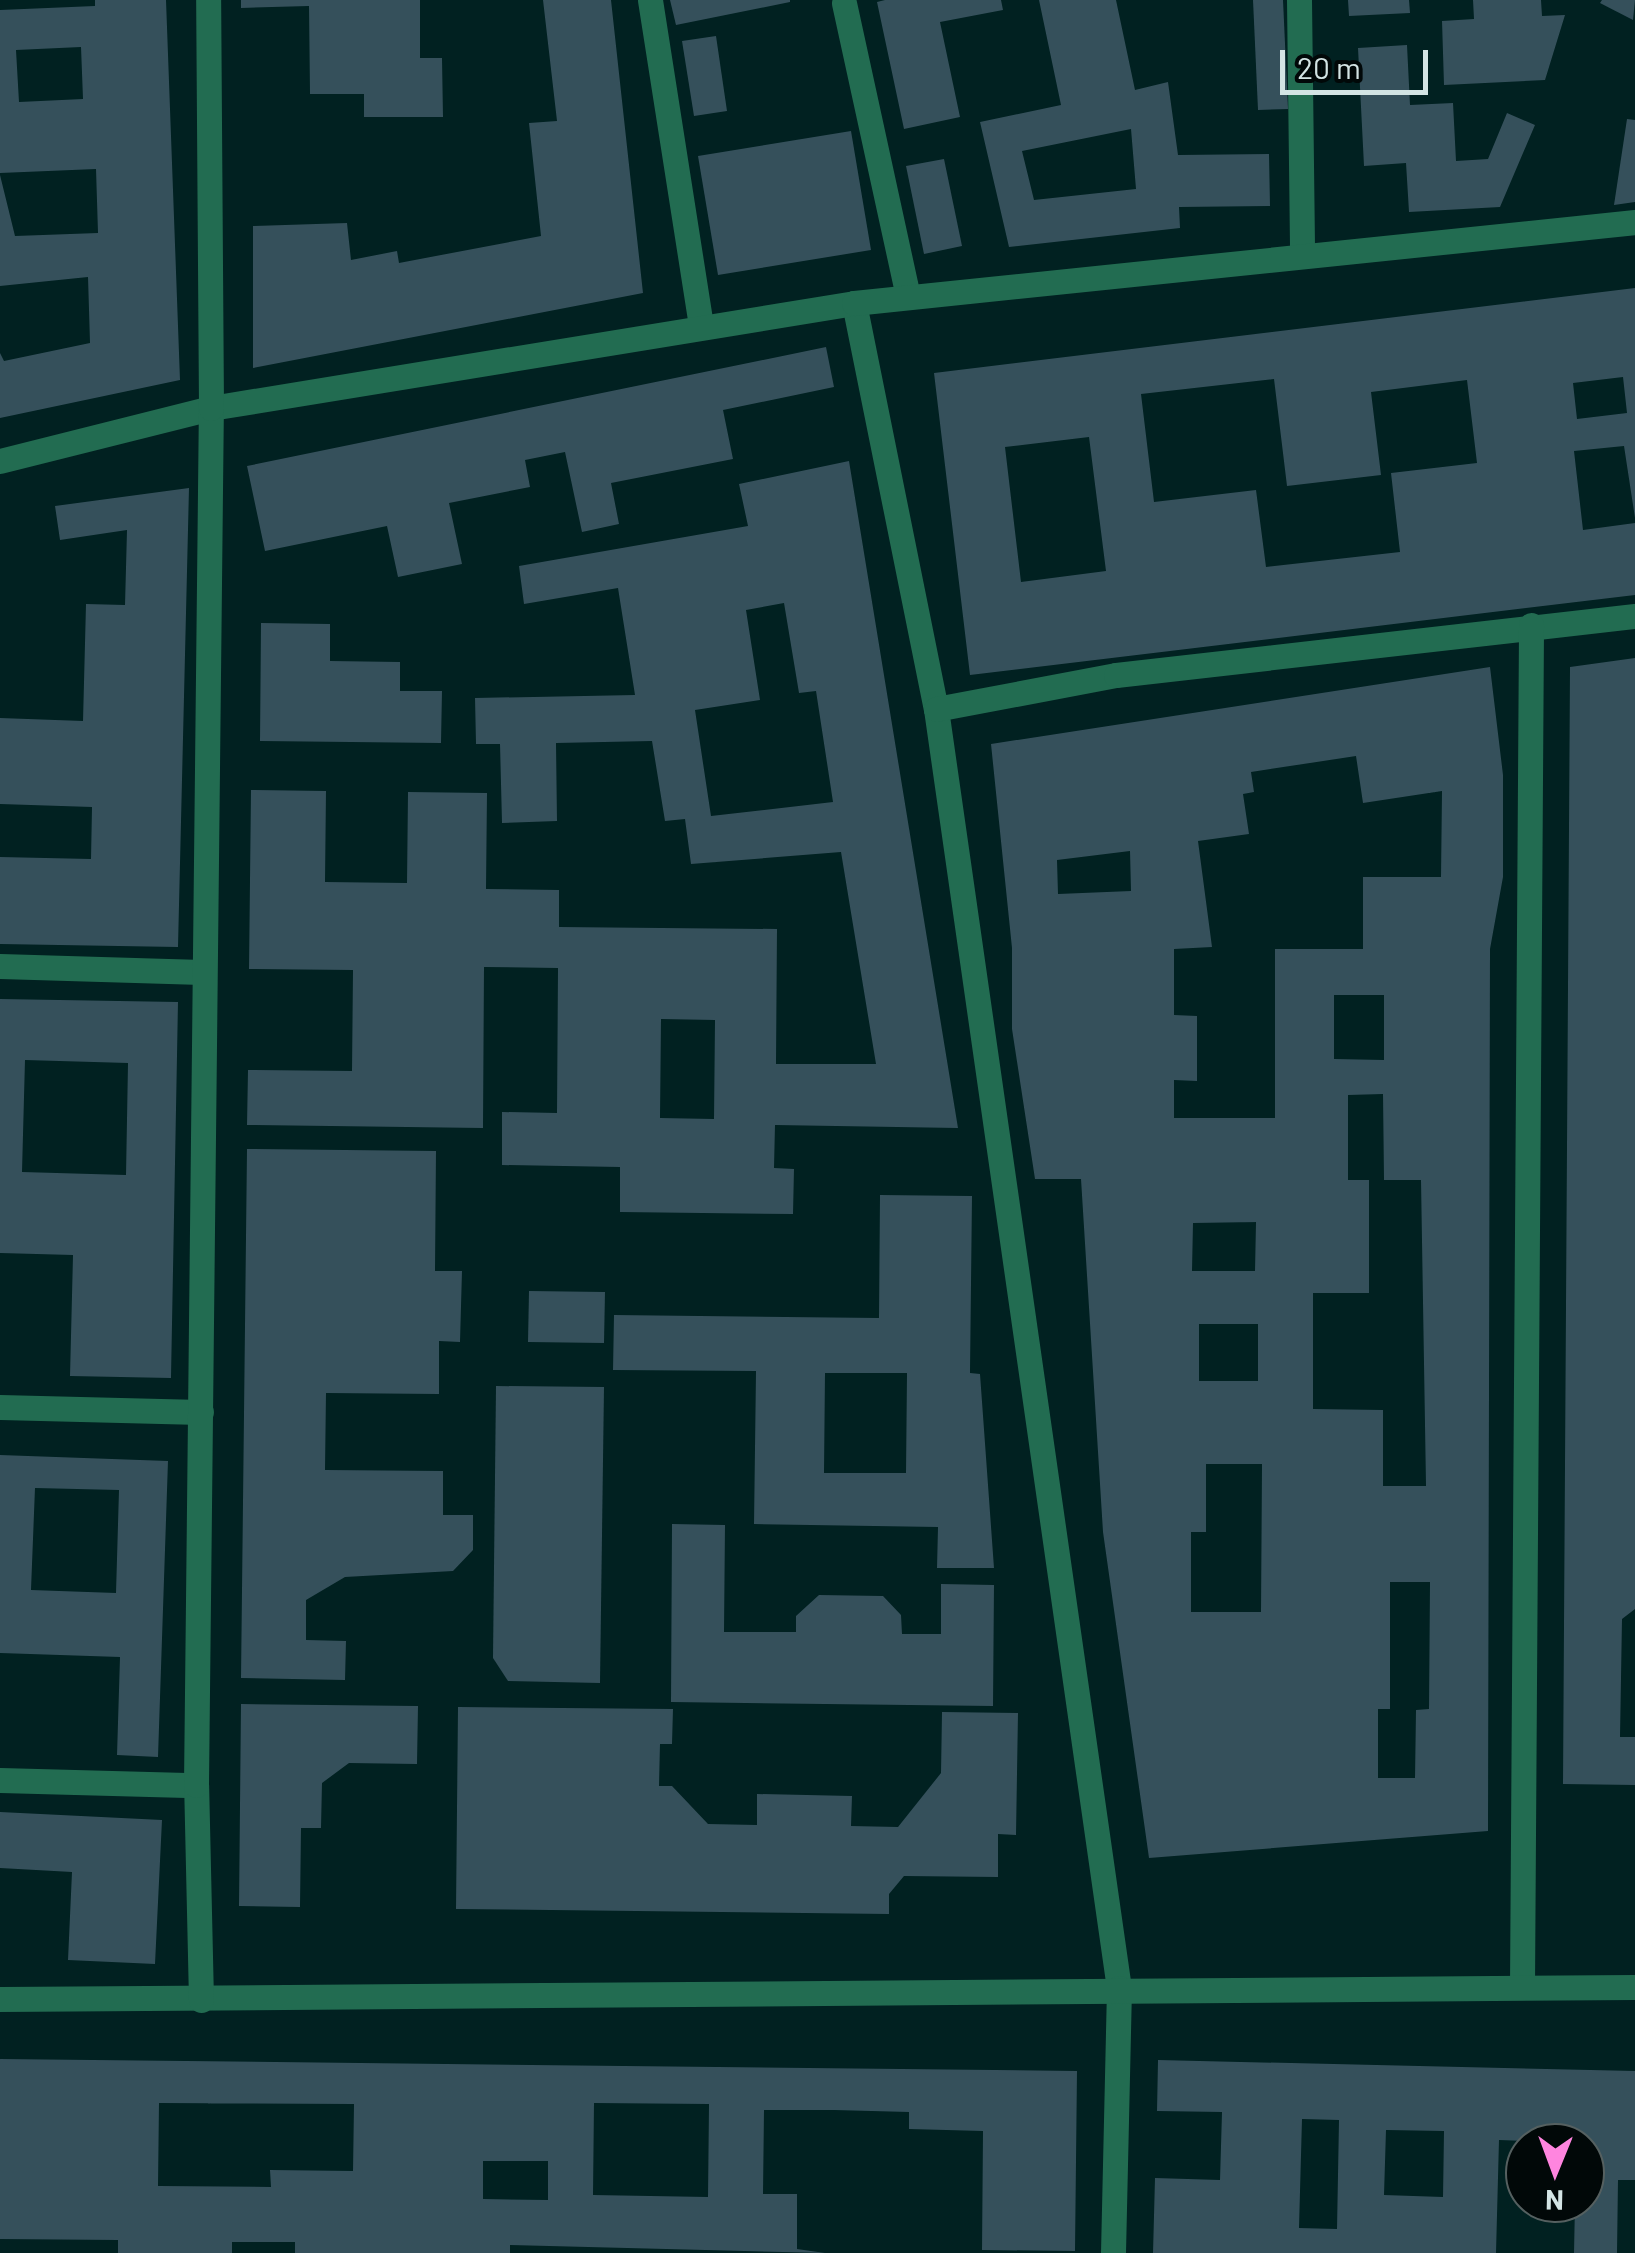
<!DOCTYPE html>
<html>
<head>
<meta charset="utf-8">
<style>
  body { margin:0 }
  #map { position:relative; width:1635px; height:2253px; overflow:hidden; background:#012121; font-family:Barlow,sans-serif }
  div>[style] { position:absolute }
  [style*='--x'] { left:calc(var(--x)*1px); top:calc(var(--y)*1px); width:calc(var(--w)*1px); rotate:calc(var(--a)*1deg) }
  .building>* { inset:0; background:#35505b }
  .service>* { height:25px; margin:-12.5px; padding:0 12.5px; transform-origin:12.5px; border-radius:12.5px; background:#226c51 }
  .minor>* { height:25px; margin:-12.5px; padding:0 12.5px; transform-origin:12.5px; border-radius:12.5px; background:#226c51 }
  span { translate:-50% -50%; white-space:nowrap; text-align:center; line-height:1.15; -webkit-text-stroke:8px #010808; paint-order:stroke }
  .north { position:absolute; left:1505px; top:2123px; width:100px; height:100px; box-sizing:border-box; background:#010808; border:2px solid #556060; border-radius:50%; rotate:181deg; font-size:28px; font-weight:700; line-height:40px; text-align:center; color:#d3e4e4 }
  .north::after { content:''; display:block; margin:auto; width:35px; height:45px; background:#ff85df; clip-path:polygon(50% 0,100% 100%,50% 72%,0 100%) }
  .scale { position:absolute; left:1280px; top:50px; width:148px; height:45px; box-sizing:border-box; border:5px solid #d3e4e4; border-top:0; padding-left:12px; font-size:30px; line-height:35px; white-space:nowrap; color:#d3e4e4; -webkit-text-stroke:8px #010808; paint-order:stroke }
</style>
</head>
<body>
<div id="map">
  <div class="building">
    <i style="clip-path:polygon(evenodd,95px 0,166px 0,180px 380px,0 418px,0 353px,4px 361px,90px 343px,88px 277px,0 286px,0 175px,15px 236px,98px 233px,96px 169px,0 173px,0 10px,95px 6px,95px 0,81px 47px,83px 99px,19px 102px,16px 50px,81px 47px)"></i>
    <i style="clip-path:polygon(241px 0,420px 0,420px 58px,442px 58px,443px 117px,364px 117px,364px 94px,310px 94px,309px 6px,241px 8px)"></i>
    <i style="clip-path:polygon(543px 0,611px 0,643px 293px,253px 368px,253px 226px,347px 223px,351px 260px,397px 251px,399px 263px,541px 236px,529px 123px,557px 121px)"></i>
    <i style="clip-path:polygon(670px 0,790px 0,790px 2px,676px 25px)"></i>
    <i style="clip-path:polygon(885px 0,1001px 0,1003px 10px,940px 22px,960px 117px,904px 129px,877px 2px)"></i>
    <i style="clip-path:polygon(evenodd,1039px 0,1116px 0,1135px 90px,1168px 82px,1178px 155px,1269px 154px,1270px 206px,1179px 207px,1180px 228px,1009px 247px,980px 122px,1061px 105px,1039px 0,1131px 129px,1136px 189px,1034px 200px,1022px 151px,1131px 129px)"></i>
    <i style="clip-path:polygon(1253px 0,1283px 0,1288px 109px,1258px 110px)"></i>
    <i style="clip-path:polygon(1348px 0,1409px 0,1410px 13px,1349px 16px)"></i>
    <i style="clip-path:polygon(1473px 0,1541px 0,1542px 16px,1565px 15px,1545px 80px,1444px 85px,1442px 21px,1474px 19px)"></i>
    <i style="clip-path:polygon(1602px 0,1635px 0,1633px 20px,1600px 3px)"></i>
    <i style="clip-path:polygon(716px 36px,727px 111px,694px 116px,682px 41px)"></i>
    <i style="clip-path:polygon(1407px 45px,1410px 105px,1453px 103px,1456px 161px,1488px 159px,1507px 113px,1535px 125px,1500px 207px,1409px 212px,1406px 163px,1364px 166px,1358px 48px)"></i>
    <i style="clip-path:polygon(1627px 119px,1635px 120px,1635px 202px,1614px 205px)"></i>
    <i style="clip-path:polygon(851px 131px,871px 250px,718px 275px,698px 156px)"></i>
    <i style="clip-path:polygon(944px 159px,962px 246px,924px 254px,906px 166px)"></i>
    <i style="clip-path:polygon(evenodd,1635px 288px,1635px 518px,1624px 446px,1574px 451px,1583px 530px,1635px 523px,1635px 595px,970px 675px,934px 373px,1635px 288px,1623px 377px,1627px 413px,1577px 419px,1573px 383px,1623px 377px,1635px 288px,1274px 379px,1287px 486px,1381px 475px,1371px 392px,1467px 380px,1477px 463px,1391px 473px,1400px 552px,1266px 567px,1256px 490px,1154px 502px,1141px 394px,1274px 379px,1635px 288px,1089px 437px,1106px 571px,1021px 582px,1005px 447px,1089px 437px)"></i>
    <i style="clip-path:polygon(826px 347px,834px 387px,723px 410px,733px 459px,611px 483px,619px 524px,582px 532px,565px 452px,525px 460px,530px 487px,449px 503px,462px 564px,398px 577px,387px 526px,265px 551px,247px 466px)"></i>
    <i style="clip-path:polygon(evenodd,849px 461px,958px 1128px,775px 1125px,774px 1168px,794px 1169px,793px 1214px,620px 1212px,620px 1167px,502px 1165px,502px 1112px,557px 1113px,558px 968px,484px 967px,483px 1128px,247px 1125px,248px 1070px,352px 1071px,353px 970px,249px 969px,251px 790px,326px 791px,325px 882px,407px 883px,408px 792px,487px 793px,486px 889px,559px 890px,559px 927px,777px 929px,776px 1064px,876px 1064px,841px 852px,691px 864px,685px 819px,665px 821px,652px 741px,556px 743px,557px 821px,502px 823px,500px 744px,476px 744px,475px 698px,635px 695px,618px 588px,524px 604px,519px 566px,748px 526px,739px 484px,849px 461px,784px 603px,799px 693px,816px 691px,833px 802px,711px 816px,695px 710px,760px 700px,746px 610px,784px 603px,849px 461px,661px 1019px,715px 1020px,714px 1119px,660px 1118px,661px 1019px)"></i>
    <i style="clip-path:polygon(189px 488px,178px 947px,0 944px,0 857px,91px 859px,92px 807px,0 804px,0 718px,83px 721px,86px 604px,125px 605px,127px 530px,60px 540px,55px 506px)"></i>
    <i style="clip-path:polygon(261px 623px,330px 624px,330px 661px,400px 662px,400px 691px,442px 691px,441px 743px,260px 741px)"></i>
    <i style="clip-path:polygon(1635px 658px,1635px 1609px,1622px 1619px,1620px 1737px,1635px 1737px,1635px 1785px,1563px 1784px,1570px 667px)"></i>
    <i style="clip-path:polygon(evenodd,1490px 667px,1503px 775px,1503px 877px,1490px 949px,1488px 1831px,1149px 1858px,1103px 1532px,1081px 1179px,1035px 1179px,1012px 1029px,1012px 948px,991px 744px,1490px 667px,1356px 756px,1363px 803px,1442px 791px,1441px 877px,1363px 877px,1363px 949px,1275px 949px,1275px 1118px,1174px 1118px,1174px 1080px,1197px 1081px,1197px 1016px,1174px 1015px,1174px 949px,1212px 947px,1198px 841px,1249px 834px,1243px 794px,1254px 792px,1251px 772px,1356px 756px,1490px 667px,1130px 851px,1131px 891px,1058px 894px,1057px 860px,1130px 851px,1490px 667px,1334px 995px,1384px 995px,1384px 1060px,1334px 1059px,1334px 995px,1490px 667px,1383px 1094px,1384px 1180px,1421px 1180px,1426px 1486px,1383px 1486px,1383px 1410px,1313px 1409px,1313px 1293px,1369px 1293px,1369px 1180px,1348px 1180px,1348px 1095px,1383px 1094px,1490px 667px,1256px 1222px,1255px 1271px,1192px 1271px,1193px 1223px,1256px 1222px,1490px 667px,1199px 1324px,1258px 1324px,1258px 1381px,1199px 1381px,1199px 1324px,1490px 667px,1206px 1464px,1262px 1464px,1261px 1612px,1191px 1612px,1191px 1532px,1206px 1532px,1206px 1464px,1490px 667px,1390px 1582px,1430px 1582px,1429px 1709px,1416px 1710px,1415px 1778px,1378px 1778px,1378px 1709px,1390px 1709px,1390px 1582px)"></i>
    <i style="clip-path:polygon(evenodd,0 999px,178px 1002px,171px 1378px,70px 1376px,73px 1255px,0 1253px,0 999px,25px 1060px,128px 1063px,126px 1175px,22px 1172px,25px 1060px)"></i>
    <i style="clip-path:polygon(247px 1149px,436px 1151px,435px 1271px,462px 1271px,460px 1342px,439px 1341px,439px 1394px,326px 1393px,325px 1470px,443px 1471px,443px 1515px,473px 1515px,473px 1550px,453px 1571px,345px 1577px,306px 1600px,306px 1640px,346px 1641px,345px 1680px,241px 1678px)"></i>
    <i style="clip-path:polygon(evenodd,880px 1195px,972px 1196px,970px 1373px,980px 1374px,994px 1568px,937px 1568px,938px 1527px,754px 1524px,756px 1371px,613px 1370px,614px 1315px,879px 1318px,880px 1195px,825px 1373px,907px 1373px,906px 1473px,824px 1473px,825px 1373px)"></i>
    <i style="clip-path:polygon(529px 1291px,605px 1292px,604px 1343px,528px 1342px)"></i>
    <i style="clip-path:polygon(496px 1386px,604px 1387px,600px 1683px,508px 1681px,493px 1658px)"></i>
    <i style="clip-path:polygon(evenodd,0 1455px,168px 1461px,158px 1757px,117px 1755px,120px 1657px,0 1653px,0 1455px,35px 1488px,119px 1490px,116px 1593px,31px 1590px,35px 1488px)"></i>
    <i style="clip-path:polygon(672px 1524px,725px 1525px,724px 1632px,796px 1632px,796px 1616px,819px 1595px,883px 1596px,901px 1615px,902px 1634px,941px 1634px,941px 1584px,994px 1585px,993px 1706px,671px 1702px)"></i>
    <i style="clip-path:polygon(241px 1704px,418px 1706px,417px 1764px,349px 1763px,322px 1783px,321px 1828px,301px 1828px,300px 1907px,239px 1906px)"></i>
    <i style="clip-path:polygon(458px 1707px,673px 1709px,672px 1744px,660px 1744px,659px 1786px,672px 1786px,708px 1824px,757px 1825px,757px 1794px,852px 1796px,851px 1826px,898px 1827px,941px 1773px,942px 1712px,1018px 1713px,1016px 1835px,998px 1834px,998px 1877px,904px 1876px,889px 1894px,889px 1914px,456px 1909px)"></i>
    <i style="clip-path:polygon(0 1812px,162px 1820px,155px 1964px,68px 1960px,72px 1872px,0 1868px)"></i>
    <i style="clip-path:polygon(evenodd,0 2059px,1077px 2071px,1075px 2251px,982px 2250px,983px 2131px,909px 2129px,909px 2112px,834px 2110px,764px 2110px,763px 2194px,797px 2194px,797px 2249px,825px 2253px,510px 2245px,510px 2253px,295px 2253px,295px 2242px,232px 2242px,232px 2253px,118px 2253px,118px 2240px,0 2239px,0 2059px,159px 2103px,354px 2104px,353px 2171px,270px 2170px,271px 2187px,158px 2186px,159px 2103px,0 2059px,594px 2103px,709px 2104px,708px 2197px,593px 2195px,594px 2103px,0 2059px,483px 2161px,548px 2161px,548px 2200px,483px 2199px,483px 2161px)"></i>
    <i style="clip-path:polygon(evenodd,1158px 2060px,1635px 2071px,1635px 2180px,1618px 2180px,1617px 2253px,1574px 2253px,1575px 2203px,1585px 2203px,1585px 2143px,1499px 2140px,1496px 2253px,1153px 2253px,1155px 2178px,1220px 2180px,1222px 2112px,1157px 2111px,1158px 2060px,1302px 2119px,1339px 2120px,1337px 2229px,1299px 2228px,1302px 2119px,1158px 2060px,1386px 2130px,1444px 2131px,1443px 2197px,1384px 2195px,1386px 2130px)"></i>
  </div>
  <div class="service">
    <i style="--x:844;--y:3;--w:300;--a:77.7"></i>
  </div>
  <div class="minor">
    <i style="--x:650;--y:0;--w:330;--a:81.1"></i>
    <i style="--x:1299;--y:0;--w:255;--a:89.3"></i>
    <i style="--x:854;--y:303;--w:414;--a:78.6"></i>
    <i style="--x:936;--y:709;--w:1292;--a:81.86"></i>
    <i style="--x:1119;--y:1988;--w:265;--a:91.3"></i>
    <i style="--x:0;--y:461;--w:218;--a:-14.1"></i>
    <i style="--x:211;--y:408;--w:652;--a:-9.27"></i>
    <i style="--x:854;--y:303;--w:785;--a:-5.92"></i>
    <i style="--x:936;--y:709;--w:183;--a:-10.7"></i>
    <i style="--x:1116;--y:675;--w:522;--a:-6.49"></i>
    <i style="--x:0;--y:966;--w:202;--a:1.7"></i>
    <i style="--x:0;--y:1407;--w:201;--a:1.4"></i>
    <i style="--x:0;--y:1780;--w:196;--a:1.5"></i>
    <i style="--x:1522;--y:1986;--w:1361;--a:-89.62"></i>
    <i style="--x:0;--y:1999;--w:1635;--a:-0.42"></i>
    <i style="--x:201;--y:2000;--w:215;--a:-91.3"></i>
    <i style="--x:196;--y:1785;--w:1377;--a:-89.38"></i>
    <i style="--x:211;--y:408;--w:408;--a:-90.4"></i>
  </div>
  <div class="north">N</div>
  <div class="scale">20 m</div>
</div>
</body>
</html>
